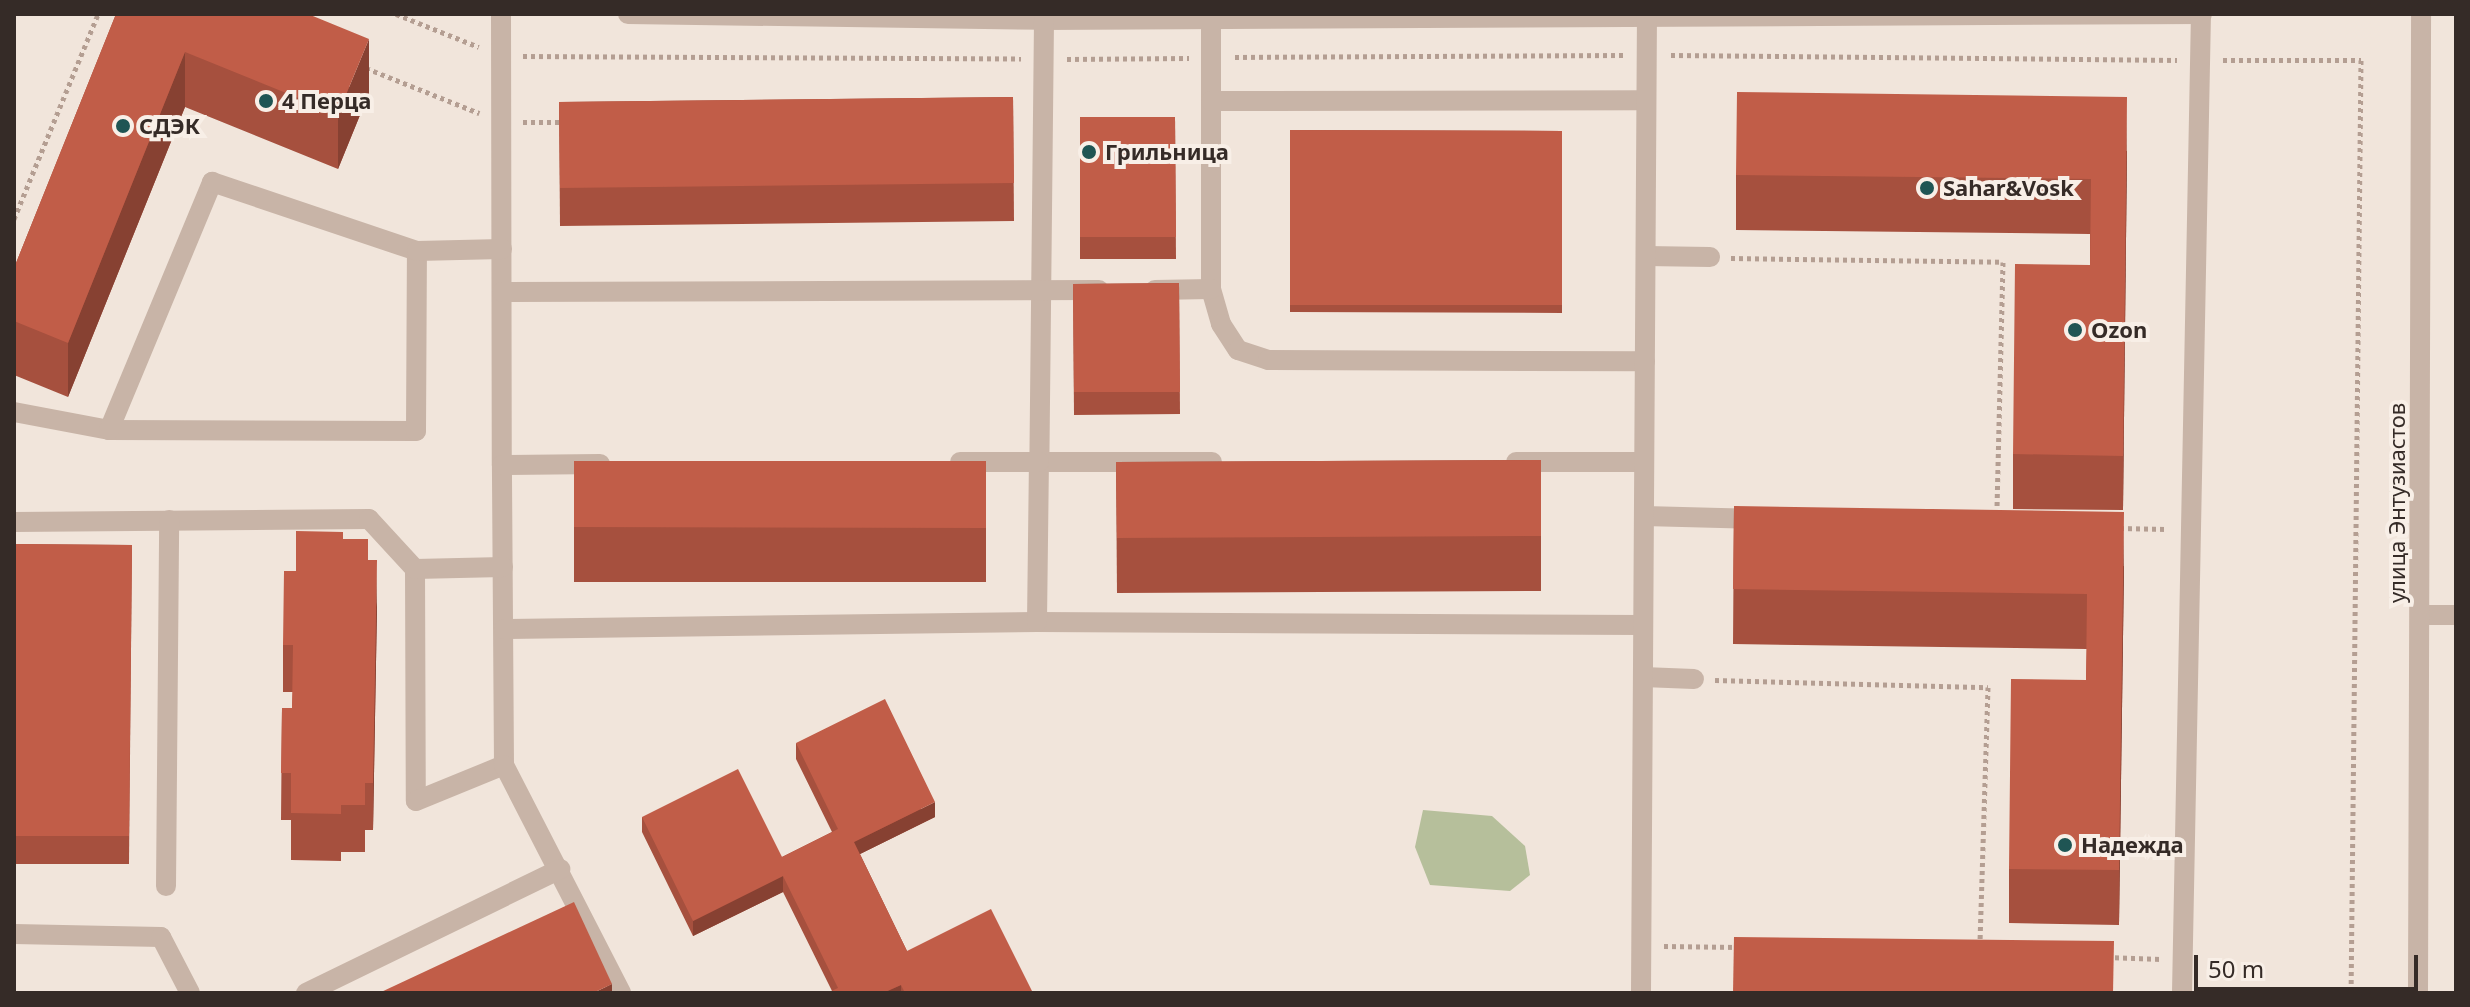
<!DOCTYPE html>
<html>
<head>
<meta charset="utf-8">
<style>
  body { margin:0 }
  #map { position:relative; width:2470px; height:1007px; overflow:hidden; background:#f1e5db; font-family:"Noto Sans",sans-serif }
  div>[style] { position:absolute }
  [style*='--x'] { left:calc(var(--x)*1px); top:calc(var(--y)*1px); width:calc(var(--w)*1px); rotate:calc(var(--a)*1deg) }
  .green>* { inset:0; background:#b6bf9b }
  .path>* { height:5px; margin-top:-2.5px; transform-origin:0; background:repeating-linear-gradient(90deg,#b49e92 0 4px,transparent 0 8px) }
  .minor>* { height:20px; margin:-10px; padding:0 10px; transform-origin:10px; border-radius:10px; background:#c8b4a7 }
  .wall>* { inset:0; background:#a6503e }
  .shaded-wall>* { inset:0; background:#874132 }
  .building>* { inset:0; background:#c15d48 }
  .dots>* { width:22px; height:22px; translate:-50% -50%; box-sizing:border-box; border:4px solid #f8efe7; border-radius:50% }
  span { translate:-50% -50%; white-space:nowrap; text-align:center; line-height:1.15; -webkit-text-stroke:8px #f8efe7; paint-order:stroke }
  .poi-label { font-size:22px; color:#352b27; font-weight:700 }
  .left { translate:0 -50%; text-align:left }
  .street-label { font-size:22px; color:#352b27 }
  .frame { position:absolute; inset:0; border:16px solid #352b27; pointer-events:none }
  .scale { position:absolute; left:2194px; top:955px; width:224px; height:36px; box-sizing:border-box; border:4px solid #352b27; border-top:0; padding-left:10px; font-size:24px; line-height:28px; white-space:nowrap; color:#352b27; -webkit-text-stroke:6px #f8efe7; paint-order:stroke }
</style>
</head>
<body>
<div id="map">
  <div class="green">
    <i style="clip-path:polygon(1423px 810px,1492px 816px,1525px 846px,1530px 875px,1510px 891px,1430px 885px,1415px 847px)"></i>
  </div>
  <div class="path">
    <i style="--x:396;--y:14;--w:89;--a:21.7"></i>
    <i style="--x:1671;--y:55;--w:506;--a:0.57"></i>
    <i style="--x:523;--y:56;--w:498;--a:0.3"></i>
    <i style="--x:1235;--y:57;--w:390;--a:-0.3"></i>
    <i style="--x:1067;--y:59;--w:122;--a:-0.5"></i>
    <i style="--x:2223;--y:60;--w:138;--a:0"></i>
    <i style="--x:2361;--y:60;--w:933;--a:90.61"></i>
    <i style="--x:366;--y:68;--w:122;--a:21.7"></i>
    <i style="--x:523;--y:122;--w:42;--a:0"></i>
    <i style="--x:14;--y:219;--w:222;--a:-67.7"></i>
    <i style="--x:1731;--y:258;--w:272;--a:0.8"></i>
    <i style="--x:2003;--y:262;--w:254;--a:91.4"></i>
    <i style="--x:2120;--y:528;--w:46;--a:1.2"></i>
    <i style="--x:1715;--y:680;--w:273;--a:1.5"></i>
    <i style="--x:1988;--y:687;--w:256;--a:91.8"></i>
    <i style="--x:1664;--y:946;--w:74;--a:0.8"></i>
    <i style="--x:2107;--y:957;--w:54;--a:2.1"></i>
  </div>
  <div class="minor">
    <i style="--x:501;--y:14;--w:451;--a:89.9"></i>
    <i style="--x:628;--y:14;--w:416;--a:0.8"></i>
    <i style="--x:1044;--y:20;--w:1158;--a:-0.3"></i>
    <i style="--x:1211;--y:17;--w:272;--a:90"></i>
    <i style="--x:1211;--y:289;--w:36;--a:74"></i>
    <i style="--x:1221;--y:324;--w:31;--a:57"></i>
    <i style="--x:1238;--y:350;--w:32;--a:18"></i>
    <i style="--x:1268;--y:360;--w:377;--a:0.2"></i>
    <i style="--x:1044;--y:20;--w:442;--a:90.6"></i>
    <i style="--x:1039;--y:462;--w:173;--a:0"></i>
    <i style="--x:1211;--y:101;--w:435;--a:-0.1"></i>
    <i style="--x:1646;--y:256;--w:64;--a:0.9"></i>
    <i style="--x:1155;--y:290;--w:56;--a:-1"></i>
    <i style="--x:502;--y:292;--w:597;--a:-0.19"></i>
    <i style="--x:14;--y:412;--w:97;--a:10.7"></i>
    <i style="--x:109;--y:430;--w:307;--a:0.2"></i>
    <i style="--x:416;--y:431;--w:180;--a:-89.7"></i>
    <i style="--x:109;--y:430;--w:269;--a:-67.4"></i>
    <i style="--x:212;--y:182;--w:216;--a:18.6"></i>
    <i style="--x:417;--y:251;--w:85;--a:-1.3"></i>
    <i style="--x:1516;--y:462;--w:128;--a:0"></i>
    <i style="--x:1644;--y:516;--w:115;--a:1.5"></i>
    <i style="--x:14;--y:522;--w:355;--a:-0.5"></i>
    <i style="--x:369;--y:519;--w:68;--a:47.4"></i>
    <i style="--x:415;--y:569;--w:232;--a:89.8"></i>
    <i style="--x:416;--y:801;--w:95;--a:-22.2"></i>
    <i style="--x:504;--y:765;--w:300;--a:-90.4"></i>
    <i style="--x:502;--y:465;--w:98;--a:-0.6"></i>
    <i style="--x:415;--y:569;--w:88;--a:-1.3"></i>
    <i style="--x:2420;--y:615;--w:36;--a:0"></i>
    <i style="--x:1037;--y:622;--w:606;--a:0.28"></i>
    <i style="--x:504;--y:629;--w:533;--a:-0.75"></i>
    <i style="--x:1037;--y:622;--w:160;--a:-89.3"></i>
    <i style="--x:1039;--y:462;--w:79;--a:180"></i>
    <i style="--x:1643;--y:677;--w:51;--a:2.2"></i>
    <i style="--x:504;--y:765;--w:256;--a:62.8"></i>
    <i style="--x:166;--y:886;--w:366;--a:-89.5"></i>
    <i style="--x:14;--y:934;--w:147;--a:1.2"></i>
    <i style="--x:161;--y:937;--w:63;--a:62.6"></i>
    <i style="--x:306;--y:993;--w:283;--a:-26"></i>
    <i style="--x:1641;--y:993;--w:978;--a:-89.65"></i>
    <i style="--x:2182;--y:993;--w:979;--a:-88.89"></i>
    <i style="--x:2418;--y:993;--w:979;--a:-89.82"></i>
  </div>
  <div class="wall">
    <i style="clip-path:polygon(116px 14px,369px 93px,338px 169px,185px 107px,68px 397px,14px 375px,14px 268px)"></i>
    <i style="clip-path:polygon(1013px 97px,1014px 221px,560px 226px,559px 102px)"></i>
    <i style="clip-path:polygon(1080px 117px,1175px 117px,1176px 259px,1080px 259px)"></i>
    <i style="clip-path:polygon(1290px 130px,1562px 131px,1562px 313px,1290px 312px)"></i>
    <i style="clip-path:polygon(2127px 151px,2123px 510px,2013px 509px,2013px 454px,2090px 265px,2090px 234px,1736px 230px,1736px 175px)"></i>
    <i style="clip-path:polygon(1179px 283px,1180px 414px,1074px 415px,1073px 284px)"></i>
    <i style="clip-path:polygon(1541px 460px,1541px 591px,1117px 593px,1116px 462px)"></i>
    <i style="clip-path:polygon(574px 461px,986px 461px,986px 582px,574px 582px)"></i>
    <i style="clip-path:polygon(1734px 506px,2124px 566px,2119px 925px,2009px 923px,2009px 869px,2086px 680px,2087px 649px,1733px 644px)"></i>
    <i style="clip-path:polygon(343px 539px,368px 560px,377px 607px,373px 830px,365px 830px,365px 852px,341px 852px,341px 861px,291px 860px,291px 820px,281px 820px,282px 708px,292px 708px,293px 692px,283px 692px,283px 645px,296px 571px)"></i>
    <i style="clip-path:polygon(14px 544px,132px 545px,129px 864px,14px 864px)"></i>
    <i style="clip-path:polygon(796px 743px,935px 817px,860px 854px,907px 951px,1033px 993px,827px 993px,832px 991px,783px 892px,693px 936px,642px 832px,642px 817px,782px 857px,832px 832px,796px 759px)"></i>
  </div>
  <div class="shaded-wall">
    <i style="clip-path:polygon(369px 39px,369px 93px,338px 169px,338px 114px)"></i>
    <i style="clip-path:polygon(185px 52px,185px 107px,68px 397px,68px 343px)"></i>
    <i style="clip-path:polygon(2127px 97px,2127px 151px,2123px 510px,2123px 456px)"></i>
    <i style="clip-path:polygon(2124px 512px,2124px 566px,2119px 925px,2119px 870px)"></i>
    <i style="clip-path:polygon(377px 560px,377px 607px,373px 830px,373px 783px)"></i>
    <i style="clip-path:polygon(935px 802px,935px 817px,854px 857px,854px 842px)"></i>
    <i style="clip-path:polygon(783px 876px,783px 892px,693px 936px,693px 921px)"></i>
    <i style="clip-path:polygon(612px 984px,612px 993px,593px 993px)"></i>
    <i style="clip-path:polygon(901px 985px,901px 993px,883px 993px)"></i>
  </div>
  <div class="building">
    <i style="clip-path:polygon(116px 14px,308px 14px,369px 39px,338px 114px,185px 52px,68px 343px,14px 321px,14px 268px)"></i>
    <i style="clip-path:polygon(1737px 92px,2127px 97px,2123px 456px,2013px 454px,2015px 264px,2090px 265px,2091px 179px,1736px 175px)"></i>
    <i style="clip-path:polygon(1013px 97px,1014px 183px,560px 188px,559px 102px)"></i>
    <i style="clip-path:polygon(1080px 117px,1175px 117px,1176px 237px,1080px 237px)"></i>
    <i style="clip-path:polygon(1290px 130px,1562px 131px,1562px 305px,1290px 305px)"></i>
    <i style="clip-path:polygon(1179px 283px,1180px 392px,1074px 392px,1073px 284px)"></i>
    <i style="clip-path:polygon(1541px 460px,1541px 536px,1117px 538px,1116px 462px)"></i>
    <i style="clip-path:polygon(574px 461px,986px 461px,986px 528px,574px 527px)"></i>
    <i style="clip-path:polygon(1734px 506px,2124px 512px,2119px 870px,2009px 869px,2011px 679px,2086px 680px,2087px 594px,1733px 589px)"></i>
    <i style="clip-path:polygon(296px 531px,343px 532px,343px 539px,368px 539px,368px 560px,377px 560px,373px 783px,365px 783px,365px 805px,341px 805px,341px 814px,291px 813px,291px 773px,281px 773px,282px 708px,292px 708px,293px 645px,283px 645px,284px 571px,296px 571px)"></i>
    <i style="clip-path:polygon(14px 544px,132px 545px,129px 836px,14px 836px)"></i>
    <i style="clip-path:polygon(885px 699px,935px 802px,854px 842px,907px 951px,991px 909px,1033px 993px,905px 993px,901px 985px,883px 993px,827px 993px,838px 988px,783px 876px,693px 921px,642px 817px,738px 769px,782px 857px,838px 829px,796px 743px)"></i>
    <i style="clip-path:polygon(574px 902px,612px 984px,593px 993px,379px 993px)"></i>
    <i style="clip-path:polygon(1734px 937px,2114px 941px,2113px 993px,1733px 993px)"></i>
  </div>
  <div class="dots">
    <i style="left:266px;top:101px;background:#1f5554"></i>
    <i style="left:123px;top:126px;background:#1f5554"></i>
    <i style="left:1089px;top:152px;background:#1f5554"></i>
    <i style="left:1927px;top:188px;background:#1f5554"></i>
    <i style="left:2075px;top:330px;background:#1f5554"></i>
    <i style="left:2065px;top:845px;background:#1f5554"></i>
  </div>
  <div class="poi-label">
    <span class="left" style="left:282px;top:101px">4 Перца</span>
    <span class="left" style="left:139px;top:126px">СДЭК</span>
    <span class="left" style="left:1105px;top:152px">Грильница</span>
    <span class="left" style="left:1943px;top:188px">Sahar&amp;Vosk</span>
    <span class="left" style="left:2091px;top:330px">Ozon</span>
    <span class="left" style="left:2081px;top:845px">Надежда</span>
  </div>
  <div class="street-label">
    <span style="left:2397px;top:503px;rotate:-90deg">улица Энтузиастов</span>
  </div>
  <div class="frame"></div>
  <div class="scale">50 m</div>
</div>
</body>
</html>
